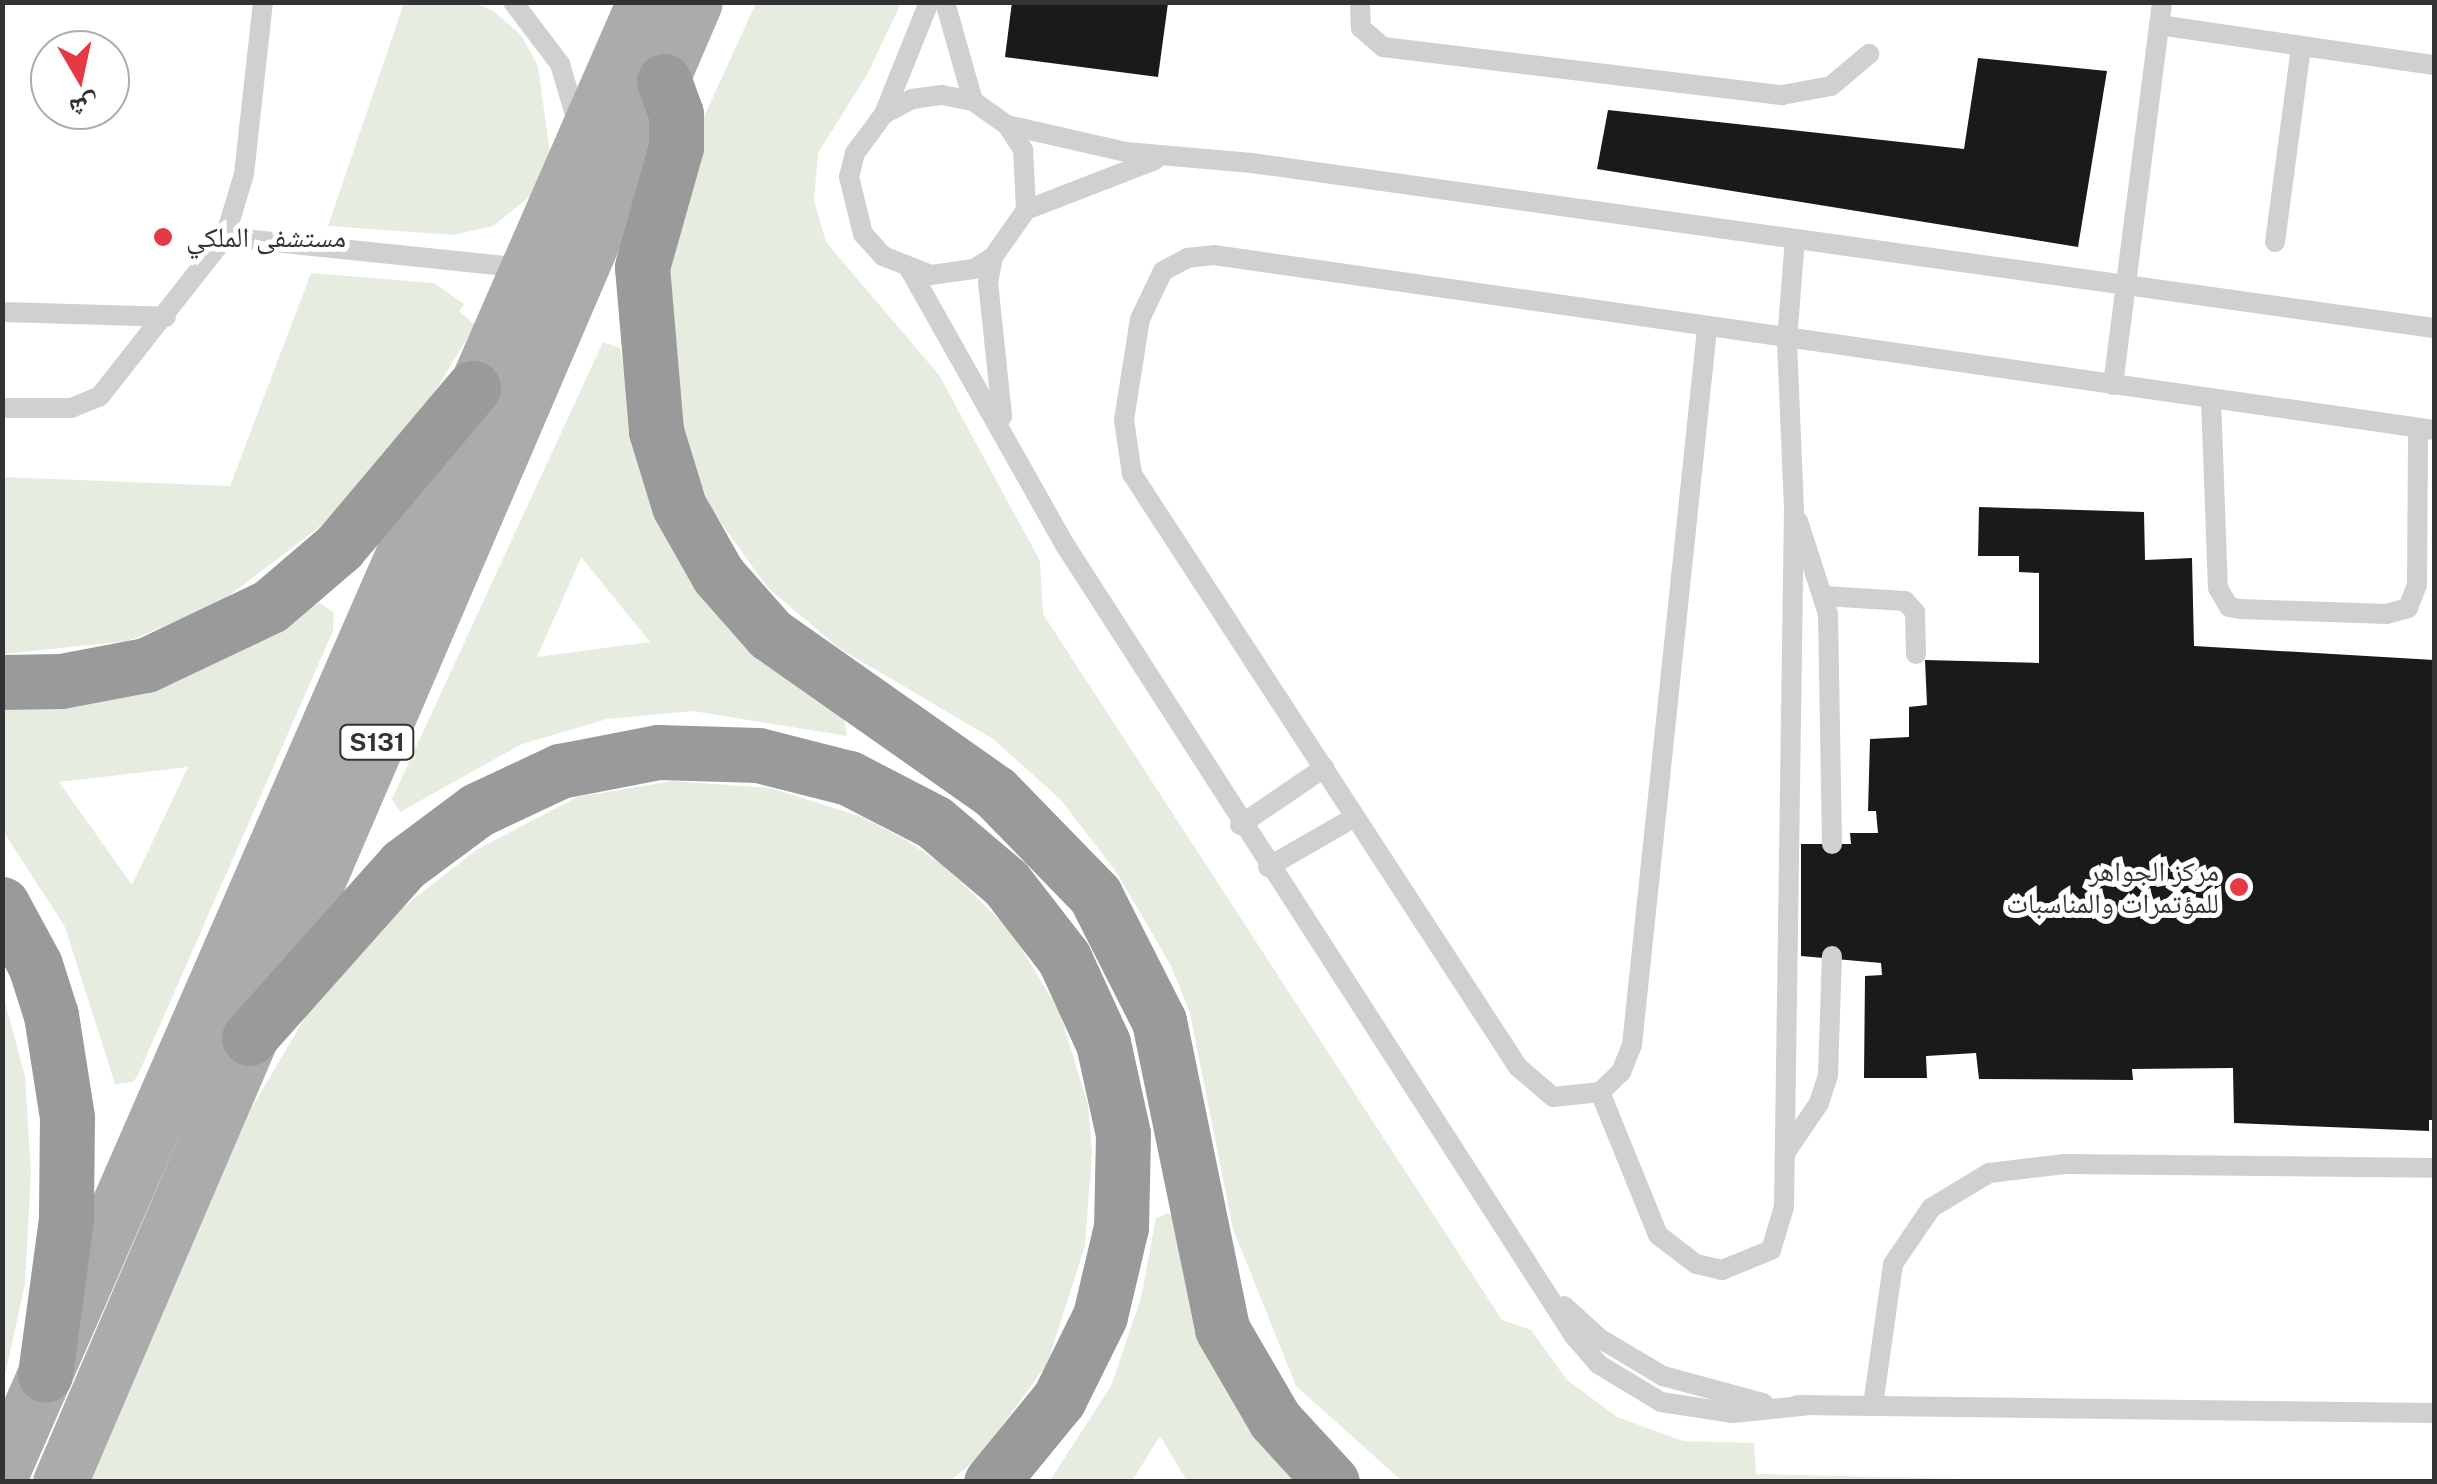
<!DOCTYPE html>
<html>
<head>
<meta charset="utf-8">
<style>
  body { margin:0 }
  #map { position:relative; width:2437px; height:1484px; overflow:hidden; background:#fff; font-family:"Public Sans","Noto Naskh Arabic",sans-serif }
  div>[style] { position:absolute }
  [style*='--x'] { left:calc(var(--x)*1px); top:calc(var(--y)*1px); width:calc(var(--w)*1px); rotate:calc(var(--a)*1deg) }
  .green>* { inset:0; background:#e6ecdf }
  .building>* { inset:0; background:#1a1a1a }
  .lane>* { height:20px; margin:-10px; padding:0 10px; transform-origin:10px; border-radius:10px; background:#d0d0d0 }
  .primary>* { height:55px; margin:-27.5px; padding:0 27.5px; transform-origin:27.5px; border-radius:27.5px; background:#ababab }
  .highway>* { height:55px; margin:-27.5px; padding:0 27.5px; transform-origin:27.5px; border-radius:27.5px; background:#9a9a9a }
  .dots>* { width:28px; height:28px; translate:-50% -50%; box-sizing:border-box; border:5px solid #fff; border-radius:50% }
  span { translate:-50% -50%; white-space:nowrap; text-align:center; line-height:1.15; -webkit-text-stroke:10px #fff; paint-order:stroke }
  .shield-label span { padding:2px 8px; background:#fff; border:2px solid; border-radius:8px; -webkit-text-stroke-width:0 }
  .shield-label { font-size:25px; color:#333; font-weight:700 }
  .poi-label { font-size:28px; color:#333 }
  .left { translate:0 -50%; text-align:left }
  .right { translate:-100% -50%; text-align:right }
  .frame { position:absolute; inset:0; border:5px solid #333; pointer-events:none }
  .north { position:absolute; left:30px; top:30px; width:100px; height:100px; box-sizing:border-box; background:#fff; border:2px solid #adadad; border-radius:50%; rotate:171deg; font-size:28px; font-weight:700; line-height:40px; text-align:center; color:#333 }
  .north::after { content:''; display:block; margin:auto; width:35px; height:45px; background:#e63946; clip-path:polygon(50% 0,100% 100%,50% 72%,0 100%) }
</style>
</head>
<body>
<div id="map">
  <div class="green">
    <i style="clip-path:polygon(404px 3px,474px 3px,492px 10px,521px 35px,538px 66px,550px 153px,538px 190px,493px 226px,454px 235px,328px 226px)"></i>
    <i style="clip-path:polygon(756px 3px,901px 3px,868px 73px,818px 153px,814px 201px,826px 242px,939px 375px,1040px 561px,1043px 614px,1502px 1320px,1531px 1330px,1567px 1380px,1617px 1417px,1683px 1441px,1754px 1443px,1756px 1474px,2049px 1481px,1402px 1481px,1296px 1386px,1233px 1229px,1190px 1013px,1170px 964px,1117px 873px,1061px 800px,993px 739px,839px 648px,768px 588px,714px 513px,694px 470px,679px 426px,664px 293px,696px 134px)"></i>
    <i style="clip-path:polygon(311px 273px,434px 283px,464px 304px,459px 311px,475px 325px,419px 418px,339px 512px,218px 604px,128px 641px,3px 654px,3px 477px,230px 486px)"></i>
    <i style="clip-path:polygon(evenodd,603px 342px,620px 348px,631px 411px,842px 707px,847px 736px,693px 711px,607px 719px,522px 744px,400px 812px,392px 799px,603px 342px,581px 558px,582px 558px,650px 642px,537px 657px,581px 558px)"></i>
    <i style="clip-path:polygon(evenodd,320px 603px,334px 613px,333px 631px,138px 1075px,133px 1082px,115px 1084px,65px 927px,3px 831px,2px 705px,320px 603px,188px 767px,132px 885px,59px 782px,188px 767px)"></i>
    <i style="clip-path:polygon(673px 781px,771px 788px,862px 817px,904px 839px,943px 865px,1011px 931px,1060px 1013px,1088px 1105px,1092px 1152px,1085px 1246px,1047px 1364px,979px 1457px,950px 1481px,91px 1482px,251px 1109px,310px 1009px,386px 921px,476px 850px,577px 797px)"></i>
    <i style="clip-path:polygon(3px 995px,25px 1076px,31px 1172px,25px 1284px,3px 1384px)"></i>
    <i style="clip-path:polygon(1168px 1213px,1173px 1217px,1296px 1481px,1187px 1481px,1160px 1436px,1132px 1481px,1049px 1482px,1111px 1386px,1141px 1298px,1156px 1218px)"></i>
  </div>
  <div class="building">
    <i style="clip-path:polygon(1012px 2px,1168px 3px,1158px 77px,1005px 57px)"></i>
    <i style="clip-path:polygon(1978px 58px,2107px 71px,2078px 247px,1597px 169px,1608px 110px,1964px 149px)"></i>
    <i style="clip-path:polygon(1979px 507px,2144px 512px,2145px 560px,2192px 558px,2194px 646px,2434px 660px,2434px 1120px,2429px 1120px,2429px 1131px,2234px 1123px,2233px 1068px,2132px 1069px,2133px 1080px,1979px 1079px,1976px 1053px,1926px 1056px,1927px 1078px,1864px 1078px,1865px 976px,1882px 975px,1881px 963px,1801px 956px,1801px 844px,1851px 844px,1850px 833px,1878px 833px,1876px 811px,1868px 811px,1870px 739px,1909px 737px,1909px 707px,1927px 705px,1925px 660px,2039px 663px,2039px 573px,2019px 572px,2019px 556px,1978px 556px)"></i>
  </div>
  <div class="lane">
    <i style="--x:513;--y:2;--w:78;--a:52.8"></i>
    <i style="--x:560;--y:64;--w:59;--a:73.4"></i>
    <i style="--x:945;--y:2;--w:103;--a:74.2"></i>
    <i style="--x:1360;--y:2;--w:26;--a:88"></i>
    <i style="--x:1361;--y:28;--w:29;--a:41"></i>
    <i style="--x:1383;--y:47;--w:402;--a:6.9"></i>
    <i style="--x:1782;--y:95;--w:50;--a:-10.4"></i>
    <i style="--x:1831;--y:86;--w:50;--a:-40.1"></i>
    <i style="--x:2159;--y:25;--w:278;--a:8.3"></i>
    <i style="--x:884;--y:114;--w:121;--a:-68.1"></i>
    <i style="--x:1007;--y:125;--w:122;--a:12.8"></i>
    <i style="--x:1126;--y:152;--w:126;--a:5"></i>
    <i style="--x:1252;--y:163;--w:1193;--a:7.95"></i>
    <i style="--x:1026;--y:210;--w:138;--a:-21.2"></i>
    <i style="--x:225;--y:237;--w:300;--a:5.9"></i>
    <i style="--x:2275;--y:242;--w:198;--a:-82.4"></i>
    <i style="--x:993;--y:257;--w:22;--a:148"></i>
    <i style="--x:974;--y:269;--w:43;--a:172.1"></i>
    <i style="--x:931;--y:275;--w:52;--a:-158.4"></i>
    <i style="--x:883;--y:256;--w:30;--a:-132"></i>
    <i style="--x:863;--y:234;--w:59;--a:-103.8"></i>
    <i style="--x:849;--y:177;--w:25;--a:-76"></i>
    <i style="--x:855;--y:153;--w:49;--a:-53.4"></i>
    <i style="--x:884;--y:114;--w:32;--a:-28"></i>
    <i style="--x:912;--y:99;--w:30;--a:-8"></i>
    <i style="--x:942;--y:95;--w:32;--a:11"></i>
    <i style="--x:973;--y:101;--w:42;--a:35.2"></i>
    <i style="--x:1007;--y:125;--w:30;--a:57"></i>
    <i style="--x:1023;--y:150;--w:60;--a:87.1"></i>
    <i style="--x:1026;--y:210;--w:57;--a:125.1"></i>
    <i style="--x:993;--y:257;--w:25;--a:101"></i>
    <i style="--x:988;--y:282;--w:135;--a:84"></i>
    <i style="--x:910;--y:270;--w:316;--a:60.6"></i>
    <i style="--x:1065;--y:545;--w:941;--a:57.24"></i>
    <i style="--x:1574;--y:1336;--w:37;--a:49"></i>
    <i style="--x:1598;--y:1364;--w:74;--a:31.1"></i>
    <i style="--x:1661;--y:1402;--w:73;--a:8.7"></i>
    <i style="--x:1733;--y:1413;--w:77;--a:-5.9"></i>
    <i style="--x:2;--y:312;--w:164;--a:1.7"></i>
    <i style="--x:1707;--y:329;--w:720;--a:95.98"></i>
    <i style="--x:1632;--y:1045;--w:29;--a:112"></i>
    <i style="--x:1621;--y:1072;--w:29;--a:136"></i>
    <i style="--x:1600;--y:1092;--w:47;--a:173.9"></i>
    <i style="--x:1553;--y:1097;--w:46;--a:-139.4"></i>
    <i style="--x:1518;--y:1067;--w:708;--a:-123.06"></i>
    <i style="--x:1132;--y:474;--w:55;--a:-98.4"></i>
    <i style="--x:1124;--y:420;--w:102;--a:-81"></i>
    <i style="--x:1140;--y:319;--w:53;--a:-64.4"></i>
    <i style="--x:1163;--y:271;--w:27;--a:-28"></i>
    <i style="--x:1187;--y:258;--w:27;--a:-6"></i>
    <i style="--x:1214;--y:255;--w:1232;--a:8.16"></i>
    <i style="--x:2113;--y:385;--w:386;--a:-82.7"></i>
    <i style="--x:2211;--y:399;--w:189;--a:87.9"></i>
    <i style="--x:2218;--y:588;--w:22;--a:60"></i>
    <i style="--x:2229;--y:607;--w:11;--a:10"></i>
    <i style="--x:2240;--y:609;--w:146;--a:2"></i>
    <i style="--x:2386;--y:614;--w:23;--a:-15"></i>
    <i style="--x:2408;--y:608;--w:25;--a:-69"></i>
    <i style="--x:2417;--y:585;--w:157;--a:-89.6"></i>
    <i style="--x:2;--y:408;--w:69;--a:0"></i>
    <i style="--x:71;--y:408;--w:31;--a:-22"></i>
    <i style="--x:100;--y:396;--w:202;--a:-51.8"></i>
    <i style="--x:225;--y:237;--w:66;--a:-73.2"></i>
    <i style="--x:244;--y:174;--w:173;--a:-83.7"></i>
    <i style="--x:1798;--y:521;--w:98;--a:72.1"></i>
    <i style="--x:1828;--y:614;--w:230;--a:89"></i>
    <i style="--x:1824;--y:596;--w:81;--a:3.5"></i>
    <i style="--x:1905;--y:601;--w:15;--a:48"></i>
    <i style="--x:1915;--y:612;--w:42;--a:88.6"></i>
    <i style="--x:1240;--y:825;--w:102;--a:-34.2"></i>
    <i style="--x:1268;--y:867;--w:100;--a:-29.9"></i>
    <i style="--x:1600;--y:1092;--w:154;--a:67.9"></i>
    <i style="--x:1658;--y:1235;--w:48;--a:37.3"></i>
    <i style="--x:1696;--y:1264;--w:27;--a:13"></i>
    <i style="--x:1722;--y:1270;--w:53;--a:-22.2"></i>
    <i style="--x:1771;--y:1250;--w:45;--a:-73.2"></i>
    <i style="--x:1784;--y:1207;--w:698;--a:-89.18"></i>
    <i style="--x:1794;--y:509;--w:169;--a:-92.4"></i>
    <i style="--x:1787;--y:340;--w:101;--a:-85.5"></i>
    <i style="--x:1786;--y:1152;--w:59;--a:-56"></i>
    <i style="--x:1819;--y:1103;--w:29;--a:-72"></i>
    <i style="--x:1828;--y:1075;--w:119;--a:-88.1"></i>
    <i style="--x:1564;--y:1306;--w:47;--a:42.4"></i>
    <i style="--x:1599;--y:1338;--w:74;--a:30.7"></i>
    <i style="--x:1663;--y:1376;--w:104;--a:15.1"></i>
    <i style="--x:1797;--y:1405;--w:637;--a:0.72"></i>
    <i style="--x:1873;--y:1405;--w:142;--a:-81.9"></i>
    <i style="--x:1893;--y:1264;--w:68;--a:-55.8"></i>
    <i style="--x:1931;--y:1208;--w:68;--a:-31.1"></i>
    <i style="--x:1989;--y:1173;--w:76;--a:-6.8"></i>
    <i style="--x:2064;--y:1164;--w:370;--a:0.6"></i>
  </div>
  <div class="primary">
    <i style="--x:2;--y:1472;--w:1604;--a:-66.41"></i>
    <i style="--x:60;--y:1482;--w:1610;--a:-66.78"></i>
  </div>
  <div class="highway">
    <i style="--x:664;--y:81;--w:35;--a:70"></i>
    <i style="--x:676;--y:114;--w:33;--a:90"></i>
    <i style="--x:676;--y:147;--w:125;--a:105.8"></i>
    <i style="--x:642;--y:267;--w:165;--a:85.1"></i>
    <i style="--x:656;--y:431;--w:78;--a:73"></i>
    <i style="--x:679;--y:506;--w:79;--a:60.5"></i>
    <i style="--x:718;--y:575;--w:79;--a:48.6"></i>
    <i style="--x:770;--y:634;--w:275;--a:35.1"></i>
    <i style="--x:995;--y:792;--w:144;--a:45.8"></i>
    <i style="--x:1095;--y:895;--w:141;--a:63.1"></i>
    <i style="--x:1159;--y:1021;--w:314;--a:78.4"></i>
    <i style="--x:1222;--y:1329;--w:105;--a:59.8"></i>
    <i style="--x:1275;--y:1420;--w:84;--a:47.4"></i>
    <i style="--x:2;--y:682;--w:59;--a:-1"></i>
    <i style="--x:61;--y:681;--w:86;--a:-10.7"></i>
    <i style="--x:146;--y:665;--w:137;--a:-25.4"></i>
    <i style="--x:270;--y:606;--w:91;--a:-40.5"></i>
    <i style="--x:339;--y:547;--w:208;--a:-49.9"></i>
    <i style="--x:2;--y:904;--w:69;--a:61.6"></i>
    <i style="--x:35;--y:965;--w:52;--a:72.3"></i>
    <i style="--x:51;--y:1015;--w:103;--a:81.1"></i>
    <i style="--x:67;--y:1117;--w:102;--a:90.6"></i>
    <i style="--x:66;--y:1219;--w:157;--a:97.7"></i>
    <i style="--x:249;--y:1038;--w:232;--a:-48.3"></i>
    <i style="--x:403;--y:865;--w:92;--a:-36.6"></i>
    <i style="--x:477;--y:810;--w:92;--a:-25.2"></i>
    <i style="--x:560;--y:771;--w:100;--a:-11"></i>
    <i style="--x:658;--y:752;--w:100;--a:1.7"></i>
    <i style="--x:758;--y:755;--w:94;--a:14.2"></i>
    <i style="--x:849;--y:778;--w:96;--a:27.4"></i>
    <i style="--x:934;--y:822;--w:94;--a:40.3"></i>
    <i style="--x:1006;--y:883;--w:95;--a:52.3"></i>
    <i style="--x:1064;--y:958;--w:94;--a:65.4"></i>
    <i style="--x:1103;--y:1043;--w:93;--a:77.6"></i>
    <i style="--x:1123;--y:1134;--w:93;--a:91.2"></i>
    <i style="--x:1121;--y:1227;--w:91;--a:103.3"></i>
    <i style="--x:1100;--y:1316;--w:93;--a:116.3"></i>
    <i style="--x:1059;--y:1399;--w:107;--a:129.3"></i>
  </div>
  <div class="dots">
    <i style="left:163px;top:237px;background:#e63946"></i>
    <i style="left:2239px;top:887px;background:#e63946"></i>
  </div>
  <div class="shield-label">
    <span style="left:377px;top:742px">S131</span>
  </div>
  <div class="poi-label">
    <span class="left" style="left:186px;top:237px">مستشفى الملكي</span>
    <span class="right" style="left:2219px;top:887px">مركز الجواهر<br>للمؤتمرات والمناسبات</span>
  </div>
  <div class="frame"></div>
  <div class="north">ش</div>
</div>
</body>
</html>
